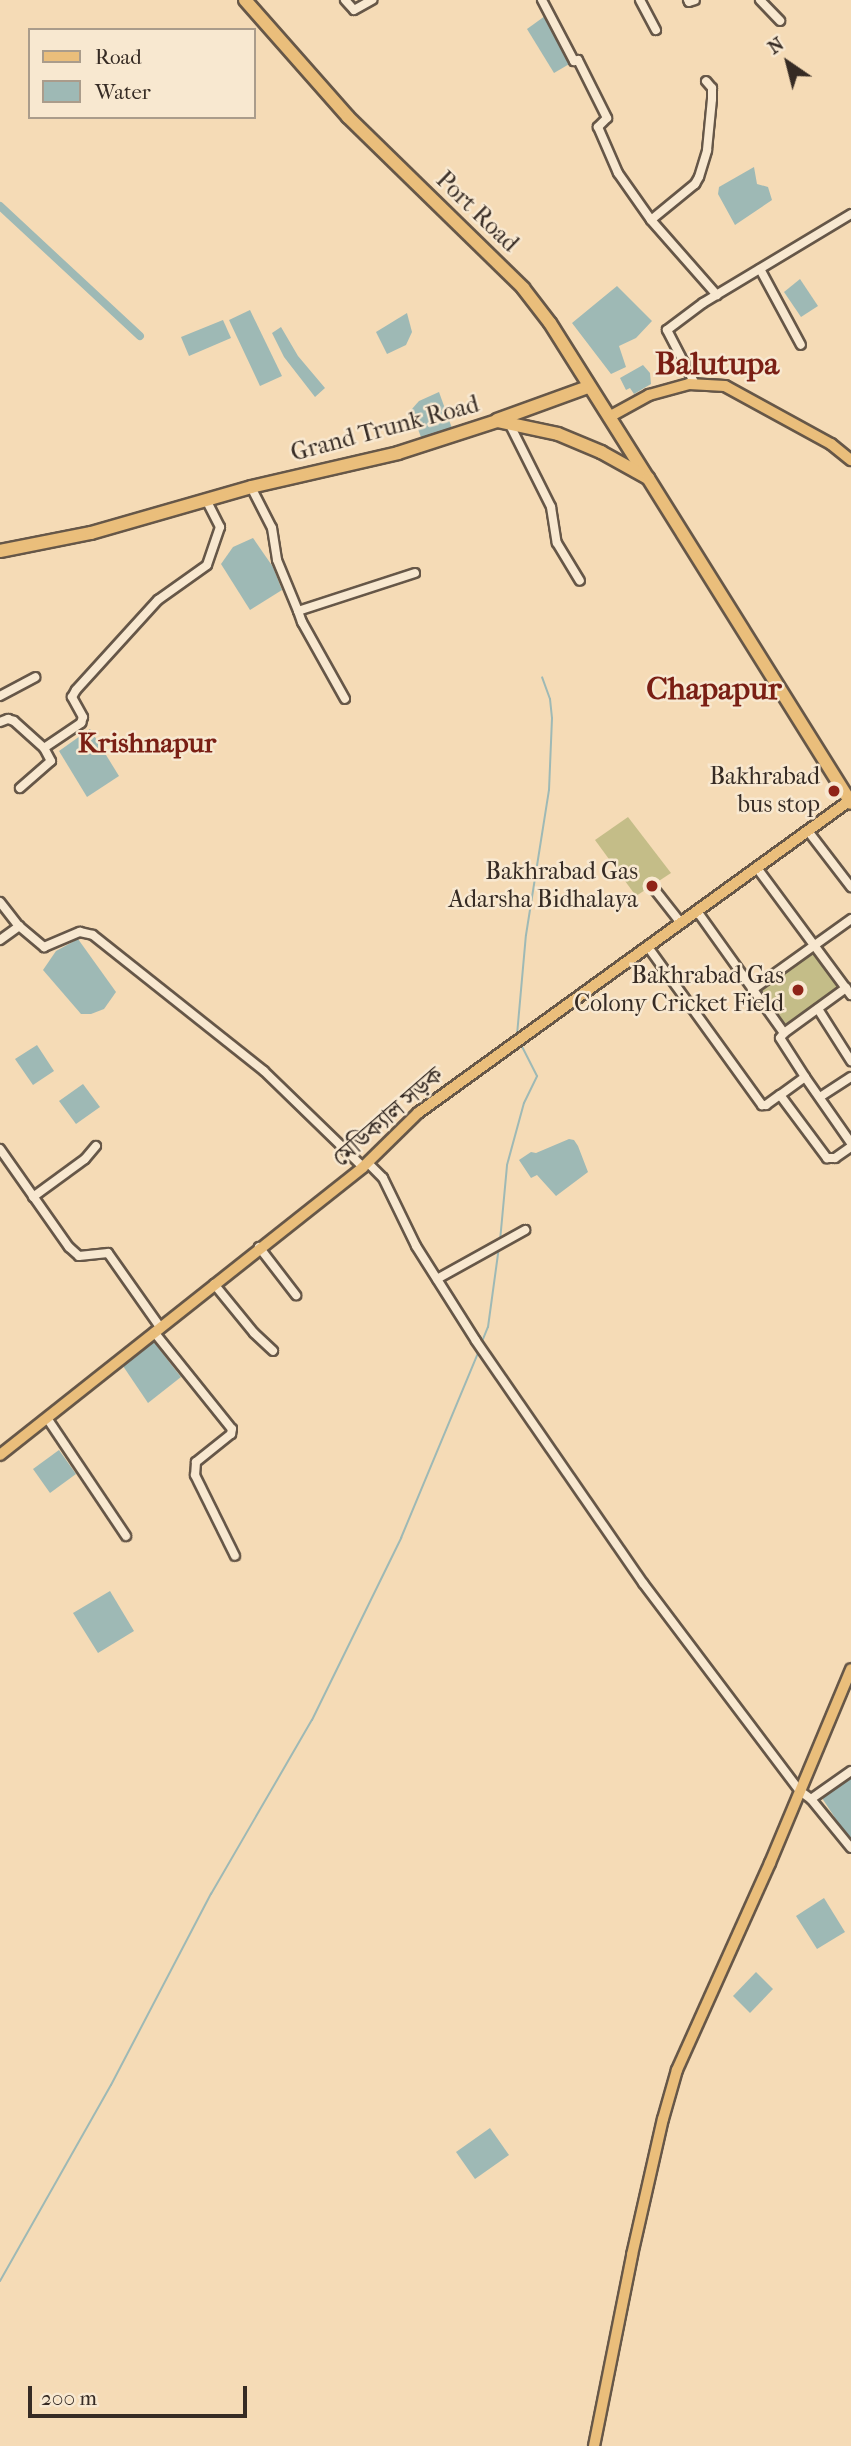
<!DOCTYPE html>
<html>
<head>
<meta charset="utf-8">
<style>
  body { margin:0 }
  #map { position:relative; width:851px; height:2446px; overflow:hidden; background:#f5dbb6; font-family:"IM FELL French Canon","Noto Serif Bengali",serif }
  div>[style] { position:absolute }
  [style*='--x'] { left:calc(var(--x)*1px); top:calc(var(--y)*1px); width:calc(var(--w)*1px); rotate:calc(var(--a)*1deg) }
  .green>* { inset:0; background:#c4bd88 }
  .water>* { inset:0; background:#9eb9b5 }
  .stream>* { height:2px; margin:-1px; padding:0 1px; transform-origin:1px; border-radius:1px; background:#9eb9b5 }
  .canal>* { height:8px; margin:-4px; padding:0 4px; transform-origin:4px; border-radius:4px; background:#9eb9b5 }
  .roads { filter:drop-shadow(2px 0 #665748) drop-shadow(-2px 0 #665748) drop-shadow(0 2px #665748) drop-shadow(0 -2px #665748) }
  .minor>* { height:8px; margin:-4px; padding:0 4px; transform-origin:4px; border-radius:4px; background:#f8e8d0 }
  .major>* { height:10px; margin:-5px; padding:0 5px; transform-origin:5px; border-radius:5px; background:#eabe7b }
  .highway>* { height:12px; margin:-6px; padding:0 6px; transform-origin:6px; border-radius:6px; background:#eabe7b }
  .dots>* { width:19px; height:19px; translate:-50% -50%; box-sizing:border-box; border:4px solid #f8e8d0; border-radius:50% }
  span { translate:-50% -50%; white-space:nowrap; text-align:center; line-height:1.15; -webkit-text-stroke:5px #f8e8d0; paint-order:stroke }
  .street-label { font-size:24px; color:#362b24 }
  .poi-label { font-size:24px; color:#362b24 }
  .right { translate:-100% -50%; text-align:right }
  .quarter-label { font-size:28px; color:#7a1f14; font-weight:700 }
  .district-label { font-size:32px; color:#7a1f14; font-weight:700 }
  .legend { position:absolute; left:28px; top:28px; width:228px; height:91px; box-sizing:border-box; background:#f8e8d0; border:2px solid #aa9c8b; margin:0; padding:9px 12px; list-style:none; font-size:21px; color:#362b24 }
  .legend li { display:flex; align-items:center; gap:14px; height:35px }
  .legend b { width:35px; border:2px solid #aa9c8b }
  .north { position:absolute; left:753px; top:28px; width:70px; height:70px; -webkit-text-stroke:5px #f8e8d0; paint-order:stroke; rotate:325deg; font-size:19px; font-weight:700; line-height:28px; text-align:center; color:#362b24 }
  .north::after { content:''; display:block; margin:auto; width:24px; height:32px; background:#362b24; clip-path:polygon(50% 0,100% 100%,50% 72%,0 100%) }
  .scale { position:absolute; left:28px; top:2386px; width:219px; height:32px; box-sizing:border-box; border:4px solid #362b24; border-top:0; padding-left:9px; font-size:21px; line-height:24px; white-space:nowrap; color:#362b24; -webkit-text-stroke:5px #f8e8d0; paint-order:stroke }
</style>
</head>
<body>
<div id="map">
  <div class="green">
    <i style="clip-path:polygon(628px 817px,671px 873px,636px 896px,595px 840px)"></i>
    <i style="clip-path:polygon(813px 952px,839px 988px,783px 1028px,758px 991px)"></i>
  </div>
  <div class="water">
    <i style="clip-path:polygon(545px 16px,571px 63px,554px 73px,527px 29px)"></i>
    <i style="clip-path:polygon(754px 167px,757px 184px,768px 187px,772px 200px,735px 225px,718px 194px,719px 187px)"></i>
    <i style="clip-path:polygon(800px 279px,818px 306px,801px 317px,784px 292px)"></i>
    <i style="clip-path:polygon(617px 286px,652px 321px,636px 338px,619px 346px,626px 367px,611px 374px,572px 323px)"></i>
    <i style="clip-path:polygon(250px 310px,282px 376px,260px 386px,229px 320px)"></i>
    <i style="clip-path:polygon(407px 313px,412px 332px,406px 345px,387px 354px,376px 332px)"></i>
    <i style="clip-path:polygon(223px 320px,231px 338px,189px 356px,181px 337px)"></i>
    <i style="clip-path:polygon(281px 327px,298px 356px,325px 388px,315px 397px,284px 357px,272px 333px)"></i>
    <i style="clip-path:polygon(643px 365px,650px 373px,651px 384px,634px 394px,630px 388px,626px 390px,620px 378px)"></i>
    <i style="clip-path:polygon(439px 392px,453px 431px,422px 440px,411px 410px,419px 401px)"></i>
    <i style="clip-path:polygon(253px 538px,273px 567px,282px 590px,250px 610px,221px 564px,233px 547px)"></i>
    <i style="clip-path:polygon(90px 729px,119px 776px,87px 797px,59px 751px)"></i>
    <i style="clip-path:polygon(78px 939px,116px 992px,104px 1009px,91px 1014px,81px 1014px,43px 970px,56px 951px)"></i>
    <i style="clip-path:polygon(37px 1045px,54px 1071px,33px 1085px,15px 1059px)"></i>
    <i style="clip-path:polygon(83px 1084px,100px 1107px,76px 1124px,59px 1101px)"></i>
    <i style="clip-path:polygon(569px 1139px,574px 1140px,578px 1146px,588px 1172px,556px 1196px,537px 1175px,531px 1178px,519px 1160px,531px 1152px,536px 1153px)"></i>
    <i style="clip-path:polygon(153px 1341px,181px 1377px,148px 1403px,123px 1366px)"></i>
    <i style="clip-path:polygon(59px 1450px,76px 1474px,50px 1493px,33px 1469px)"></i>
    <i style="clip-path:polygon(110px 1591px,134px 1631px,98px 1653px,73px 1613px)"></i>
    <i style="clip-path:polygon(851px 1775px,851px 1842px,820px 1795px)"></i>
    <i style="clip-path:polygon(824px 1898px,845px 1932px,817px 1949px,796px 1916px)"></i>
    <i style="clip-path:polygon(756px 1972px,773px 1989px,750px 2013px,733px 1996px)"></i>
    <i style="clip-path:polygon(490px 2128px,509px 2155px,475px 2179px,456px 2152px)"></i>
  </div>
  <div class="stream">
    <i style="--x:517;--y:1035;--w:100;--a:-84.9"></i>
    <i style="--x:526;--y:935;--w:147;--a:-81"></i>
    <i style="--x:549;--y:790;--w:72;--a:-87.6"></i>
    <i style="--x:552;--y:718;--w:19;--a:-96"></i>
    <i style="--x:550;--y:699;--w:23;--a:-110"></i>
    <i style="--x:500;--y:1241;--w:76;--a:-84.7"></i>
    <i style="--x:507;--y:1165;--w:64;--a:-74.7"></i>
    <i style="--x:524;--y:1103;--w:30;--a:-64"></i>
    <i style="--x:537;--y:1076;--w:37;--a:-117"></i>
    <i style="--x:481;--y:1344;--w:18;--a:-68"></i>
    <i style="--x:488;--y:1327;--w:81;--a:-82.2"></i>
    <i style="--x:0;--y:2281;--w:225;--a:-60.5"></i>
    <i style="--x:111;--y:2085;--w:216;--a:-62.4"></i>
    <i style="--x:211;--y:1894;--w:201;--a:-59.9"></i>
    <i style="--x:312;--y:1720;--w:203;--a:-63.9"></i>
    <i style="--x:401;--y:1538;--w:200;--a:-67.4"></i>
  </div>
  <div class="canal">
    <i style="--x:0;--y:206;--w:191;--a:42.9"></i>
  </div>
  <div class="roads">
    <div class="minor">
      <i style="--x:345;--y:0;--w:13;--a:48"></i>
      <i style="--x:354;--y:10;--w:21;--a:-29"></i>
      <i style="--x:542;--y:0;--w:69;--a:62.3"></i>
      <i style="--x:574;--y:61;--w:4;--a:-14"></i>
      <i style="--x:578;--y:60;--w:65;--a:63.4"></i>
      <i style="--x:607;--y:118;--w:13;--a:135"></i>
      <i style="--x:598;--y:127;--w:50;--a:66.5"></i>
      <i style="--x:618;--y:173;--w:57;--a:54.9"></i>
      <i style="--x:651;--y:220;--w:100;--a:48.7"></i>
      <i style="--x:640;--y:0;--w:34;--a:62"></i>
      <i style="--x:688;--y:0;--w:2;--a:63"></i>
      <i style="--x:689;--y:2;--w:6;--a:-18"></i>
      <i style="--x:760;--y:0;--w:29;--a:46"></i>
      <i style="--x:651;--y:220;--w:57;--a:-39.3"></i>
      <i style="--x:695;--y:184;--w:8;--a:-60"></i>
      <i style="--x:699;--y:177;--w:28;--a:-73"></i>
      <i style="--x:707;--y:150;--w:51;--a:-84.4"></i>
      <i style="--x:712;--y:99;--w:11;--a:-90"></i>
      <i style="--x:712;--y:88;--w:9;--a:-131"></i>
      <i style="--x:760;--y:269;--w:86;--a:61.7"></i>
      <i style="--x:695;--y:384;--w:61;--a:-117.4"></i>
      <i style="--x:667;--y:330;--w:45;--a:-36.9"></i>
      <i style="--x:703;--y:303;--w:173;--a:-31"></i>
      <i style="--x:509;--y:423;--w:94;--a:63.4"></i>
      <i style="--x:551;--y:507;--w:36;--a:81"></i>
      <i style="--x:557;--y:543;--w:44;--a:58.8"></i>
      <i style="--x:251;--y:487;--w:46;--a:62.9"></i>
      <i style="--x:272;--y:528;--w:32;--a:81"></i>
      <i style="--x:277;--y:560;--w:55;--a:67.6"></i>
      <i style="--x:298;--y:611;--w:123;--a:-18"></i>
      <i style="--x:298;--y:611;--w:12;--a:70"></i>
      <i style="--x:302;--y:622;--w:88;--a:60.8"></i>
      <i style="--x:0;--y:696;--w:40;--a:-28"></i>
      <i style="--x:0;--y:722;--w:9;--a:-21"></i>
      <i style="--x:8;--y:719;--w:6;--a:18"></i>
      <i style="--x:14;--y:721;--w:40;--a:42"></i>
      <i style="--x:44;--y:748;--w:45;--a:-34"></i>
      <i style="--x:81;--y:723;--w:6;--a:-72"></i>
      <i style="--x:83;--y:717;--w:23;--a:-119"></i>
      <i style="--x:72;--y:697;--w:8;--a:-60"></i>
      <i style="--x:76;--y:690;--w:122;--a:-47.7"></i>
      <i style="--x:158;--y:600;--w:60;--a:-35.5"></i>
      <i style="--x:207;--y:565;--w:40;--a:-71.1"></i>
      <i style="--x:220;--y:527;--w:29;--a:-117"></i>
      <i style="--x:20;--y:788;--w:41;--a:-41.1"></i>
      <i style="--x:51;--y:761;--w:15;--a:-118"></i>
      <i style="--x:808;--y:831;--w:71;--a:52.5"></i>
      <i style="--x:757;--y:868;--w:158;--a:53.5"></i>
      <i style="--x:655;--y:890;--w:42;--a:51.8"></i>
      <i style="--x:0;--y:902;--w:31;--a:52"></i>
      <i style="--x:19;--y:926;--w:33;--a:40"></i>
      <i style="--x:44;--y:947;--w:39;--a:-23"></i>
      <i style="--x:80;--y:932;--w:13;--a:13"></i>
      <i style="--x:93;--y:935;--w:218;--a:38.5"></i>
      <i style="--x:264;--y:1071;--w:138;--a:44.1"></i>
      <i style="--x:697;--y:911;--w:150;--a:54.5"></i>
      <i style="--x:784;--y:1033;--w:77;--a:-36"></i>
      <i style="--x:0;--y:940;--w:24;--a:-36"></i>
      <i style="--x:648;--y:947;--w:195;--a:54.2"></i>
      <i style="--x:762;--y:1105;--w:4;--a:0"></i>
      <i style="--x:766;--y:1105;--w:17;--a:-36"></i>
      <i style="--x:752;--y:990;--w:122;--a:-35.6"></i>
      <i style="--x:818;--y:1009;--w:62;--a:57.6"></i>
      <i style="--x:784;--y:1033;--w:6;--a:129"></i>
      <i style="--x:780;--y:1038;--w:46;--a:57.3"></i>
      <i style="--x:805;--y:1077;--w:31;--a:144"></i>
      <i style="--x:780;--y:1095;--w:79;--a:53.3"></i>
      <i style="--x:827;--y:1158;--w:8;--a:0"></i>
      <i style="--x:835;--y:1158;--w:19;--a:-35"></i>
      <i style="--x:805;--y:1077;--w:80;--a:55.1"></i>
      <i style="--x:820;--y:1097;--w:37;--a:-33"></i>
      <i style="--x:0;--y:1149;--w:120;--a:54.9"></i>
      <i style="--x:69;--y:1247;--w:13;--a:42"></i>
      <i style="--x:79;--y:1256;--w:29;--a:-6"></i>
      <i style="--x:108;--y:1253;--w:90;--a:54.9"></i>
      <i style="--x:368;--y:1163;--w:21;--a:45"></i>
      <i style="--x:383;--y:1178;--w:76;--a:64.1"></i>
      <i style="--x:416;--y:1246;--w:112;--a:57.7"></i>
      <i style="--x:476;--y:1341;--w:294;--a:55.4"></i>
      <i style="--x:643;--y:1583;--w:261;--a:53"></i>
      <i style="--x:800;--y:1791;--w:14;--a:36"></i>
      <i style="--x:811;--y:1799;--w:63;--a:50.8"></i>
      <i style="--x:33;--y:1197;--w:64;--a:-36.2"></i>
      <i style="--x:85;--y:1159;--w:17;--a:-50"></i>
      <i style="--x:259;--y:1247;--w:61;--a:52.4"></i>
      <i style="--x:437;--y:1279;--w:101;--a:-29.1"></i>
      <i style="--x:214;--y:1284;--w:63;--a:50.8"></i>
      <i style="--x:254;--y:1333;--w:26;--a:43"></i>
      <i style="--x:154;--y:1332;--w:124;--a:51.2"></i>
      <i style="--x:232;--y:1429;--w:5;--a:101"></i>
      <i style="--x:231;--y:1434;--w:45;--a:141.3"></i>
      <i style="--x:196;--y:1462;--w:13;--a:94"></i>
      <i style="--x:195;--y:1475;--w:90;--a:63.7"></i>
      <i style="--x:47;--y:1418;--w:142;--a:56.2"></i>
      <i style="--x:811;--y:1799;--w:49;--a:-35"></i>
    </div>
    <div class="major">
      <i style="--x:609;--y:417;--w:46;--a:-28.8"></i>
      <i style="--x:649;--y:395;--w:41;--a:-15.4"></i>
      <i style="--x:689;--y:384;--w:36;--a:3"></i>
      <i style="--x:725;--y:386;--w:121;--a:28.7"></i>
      <i style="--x:831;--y:444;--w:26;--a:39"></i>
      <i style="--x:0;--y:1455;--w:463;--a:-38.4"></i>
      <i style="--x:363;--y:1167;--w:77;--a:-44.5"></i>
      <i style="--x:418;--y:1113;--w:532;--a:-35.9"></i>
      <i style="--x:594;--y:2446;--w:195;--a:-78.7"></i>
      <i style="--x:632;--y:2255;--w:139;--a:-77.2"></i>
      <i style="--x:663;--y:2119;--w:51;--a:-74.1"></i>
      <i style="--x:677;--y:2070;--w:227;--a:-65.8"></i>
      <i style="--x:770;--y:1863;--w:210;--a:-67.3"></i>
    </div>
    <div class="highway">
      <i style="--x:245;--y:0;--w:156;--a:48.6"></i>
      <i style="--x:348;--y:117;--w:245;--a:44.3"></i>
      <i style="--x:523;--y:288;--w:44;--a:52.4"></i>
      <i style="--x:550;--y:323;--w:182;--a:57.8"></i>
      <i style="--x:497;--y:420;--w:97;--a:-19.9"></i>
      <i style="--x:0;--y:551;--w:93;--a:-11.2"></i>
      <i style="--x:91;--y:533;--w:166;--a:-16"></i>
      <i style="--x:251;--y:487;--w:151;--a:-13"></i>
      <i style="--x:398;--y:453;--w:104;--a:-17.9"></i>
      <i style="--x:497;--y:421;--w:62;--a:12"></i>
      <i style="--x:558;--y:434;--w:47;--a:22.7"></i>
      <i style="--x:601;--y:452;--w:54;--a:29"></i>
      <i style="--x:648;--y:478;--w:383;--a:58"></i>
    </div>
  </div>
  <div class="dots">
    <i style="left:834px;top:791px;background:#8f2418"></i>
    <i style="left:652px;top:886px;background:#8f2418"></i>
    <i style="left:798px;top:990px;background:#8f2418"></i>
  </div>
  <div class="street-label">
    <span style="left:477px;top:212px;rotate:44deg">Port Road</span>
    <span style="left:385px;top:429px;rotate:-15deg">Grand Trunk Road</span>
    <span style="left:388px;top:1117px;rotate:-41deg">মেডিক্যাল সড়ক</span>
  </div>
  <div class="poi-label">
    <span class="right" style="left:820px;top:791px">Bakhrabad<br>bus stop</span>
    <span class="right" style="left:638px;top:886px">Bakhrabad Gas<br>Adarsha Bidhalaya</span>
    <span class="right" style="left:784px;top:990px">Bakhrabad Gas<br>Colony Cricket Field</span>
  </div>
  <div class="quarter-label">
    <span style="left:147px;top:743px">Krishnapur</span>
  </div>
  <div class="district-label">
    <span style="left:717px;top:364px">Balutupa</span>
    <span style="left:714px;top:689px">Chapapur</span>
  </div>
  <ul class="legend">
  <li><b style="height:9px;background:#eabe7b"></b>Road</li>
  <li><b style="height:19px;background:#9eb9b5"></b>Water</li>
  </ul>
  <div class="north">N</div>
  <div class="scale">200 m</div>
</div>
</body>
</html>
